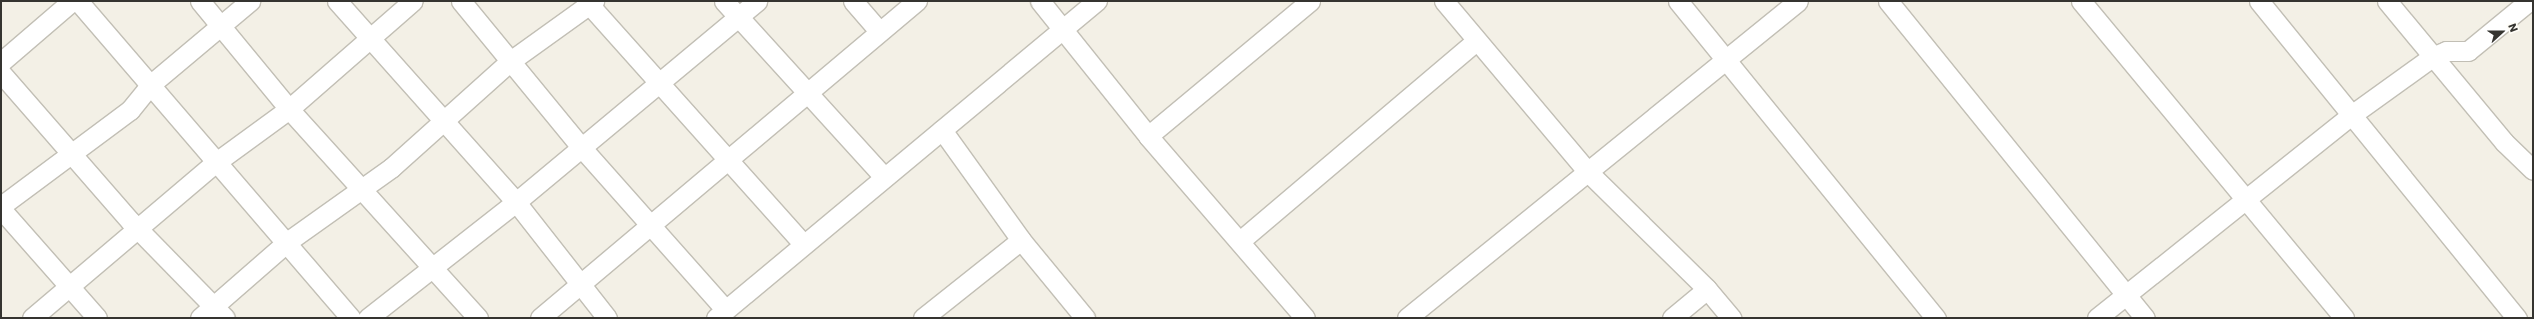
<!DOCTYPE html>
<html>
<head>
<meta charset="utf-8">
<style>
  body { margin:0 }
  #map { position:relative; width:2534px; height:319px; overflow:hidden; background:#f3f0e6; font-family:Poppins,sans-serif }
  div>[style] { position:absolute }
  [style*='--x'] { left:calc(var(--x)*1px); top:calc(var(--y)*1px); width:calc(var(--w)*1px); rotate:calc(var(--a)*1deg) }
  .roads { filter:drop-shadow(1px 0 #c2bfb5) drop-shadow(-1px 0 #c2bfb5) drop-shadow(0 1px #c2bfb5) drop-shadow(0 -1px #c2bfb5) }
  .street>* { height:19px; margin:-9.5px; padding:0 9.5px; transform-origin:9.5px; border-radius:9.5px; background:#fff }
  span { translate:-50% -50%; white-space:nowrap; text-align:center; line-height:1.15; -webkit-text-stroke:3px #fffdf7; paint-order:stroke }
  .frame { position:absolute; inset:0; border:2px solid #353430; pointer-events:none }
  .north { position:absolute; left:2482px; top:12px; width:40px; height:40px; -webkit-text-stroke:3px #fffdf7; paint-order:stroke; rotate:69deg; font-size:11px; font-weight:700; line-height:16px; text-align:center; color:#353430 }
  .north::after { content:''; display:block; margin:auto; width:14px; height:18px; background:#353430; clip-path:polygon(50% 0,100% 100%,50% 72%,0 100%) }
</style>
</head>
<body>
<div id="map">
  <div class="roads">
    <div class="street">
      <i style="--x:78;--y:1;--w:418;--a:49.3"></i>
      <i style="--x:200;--y:1;--w:140;--a:50.5"></i>
      <i style="--x:289;--y:109;--w:282;--a:47.9"></i>
      <i style="--x:337;--y:1;--w:269;--a:48.3"></i>
      <i style="--x:516;--y:202;--w:147;--a:51.9"></i>
      <i style="--x:461;--y:1;--w:189;--a:50.6"></i>
      <i style="--x:581;--y:147;--w:217;--a:48.4"></i>
      <i style="--x:586;--y:1;--w:324;--a:48.2"></i>
      <i style="--x:724;--y:1;--w:238;--a:47.7"></i>
      <i style="--x:853;--y:1;--w:40;--a:49"></i>
      <i style="--x:1040;--y:1;--w:173;--a:51.3"></i>
      <i style="--x:1148;--y:136;--w:240;--a:49.2"></i>
      <i style="--x:1444;--y:1;--w:222;--a:49.9"></i>
      <i style="--x:1587;--y:171;--w:168;--a:44.5"></i>
      <i style="--x:1707;--y:289;--w:38;--a:50"></i>
      <i style="--x:1678;--y:1;--w:409;--a:50.9"></i>
      <i style="--x:1888;--y:1;--w:408;--a:51"></i>
      <i style="--x:2081;--y:1;--w:412;--a:50.3"></i>
      <i style="--x:2259;--y:1;--w:409;--a:50.9"></i>
      <i style="--x:2387;--y:1;--w:183;--a:50.3"></i>
      <i style="--x:2504;--y:142;--w:40;--a:44"></i>
      <i style="--x:1;--y:62;--w:94;--a:-40.7"></i>
      <i style="--x:1;--y:73;--w:198;--a:48.9"></i>
      <i style="--x:131;--y:222;--w:134;--a:45.6"></i>
      <i style="--x:942;--y:130;--w:135;--a:54.3"></i>
      <i style="--x:1021;--y:240;--w:101;--a:50.6"></i>
      <i style="--x:1148;--y:136;--w:211;--a:-39.8"></i>
      <i style="--x:1;--y:206;--w:161;--a:-36.7"></i>
      <i style="--x:130;--y:110;--w:32;--a:-51"></i>
      <i style="--x:150;--y:85;--w:131;--a:-40"></i>
      <i style="--x:1;--y:209;--w:145;--a:48.6"></i>
      <i style="--x:1240;--y:241;--w:309;--a:-40.3"></i>
      <i style="--x:32;--y:318;--w:240;--a:-40.3"></i>
      <i style="--x:215;--y:163;--w:92;--a:-36.1"></i>
      <i style="--x:289;--y:109;--w:164;--a:-41.1"></i>
      <i style="--x:200;--y:318;--w:116;--a:-41.1"></i>
      <i style="--x:287;--y:242;--w:128;--a:-35.4"></i>
      <i style="--x:391;--y:168;--w:159;--a:-41.9"></i>
      <i style="--x:509;--y:62;--w:105;--a:-35.7"></i>
      <i style="--x:368;--y:318;--w:188;--a:-38.1"></i>
      <i style="--x:516;--y:202;--w:314;--a:-39.8"></i>
      <i style="--x:540;--y:318;--w:493;--a:-40.1"></i>
      <i style="--x:716;--y:318;--w:496;--a:-39.8"></i>
      <i style="--x:923;--y:318;--w:125;--a:-38.5"></i>
      <i style="--x:1407;--y:318;--w:503;--a:-39.03"></i>
      <i style="--x:1672;--y:318;--w:45;--a:-39.6"></i>
      <i style="--x:2097;--y:318;--w:324;--a:-38.6"></i>
      <i style="--x:2350;--y:116;--w:101;--a:-35.7"></i>
      <i style="--x:2432;--y:57;--w:15;--a:-23"></i>
      <i style="--x:2446;--y:51;--w:22;--a:0"></i>
      <i style="--x:2468;--y:51;--w:79;--a:-39.3"></i>
    </div>
  </div>
  <div class="frame"></div>
  <div class="north">N</div>
</div>
</body>
</html>
